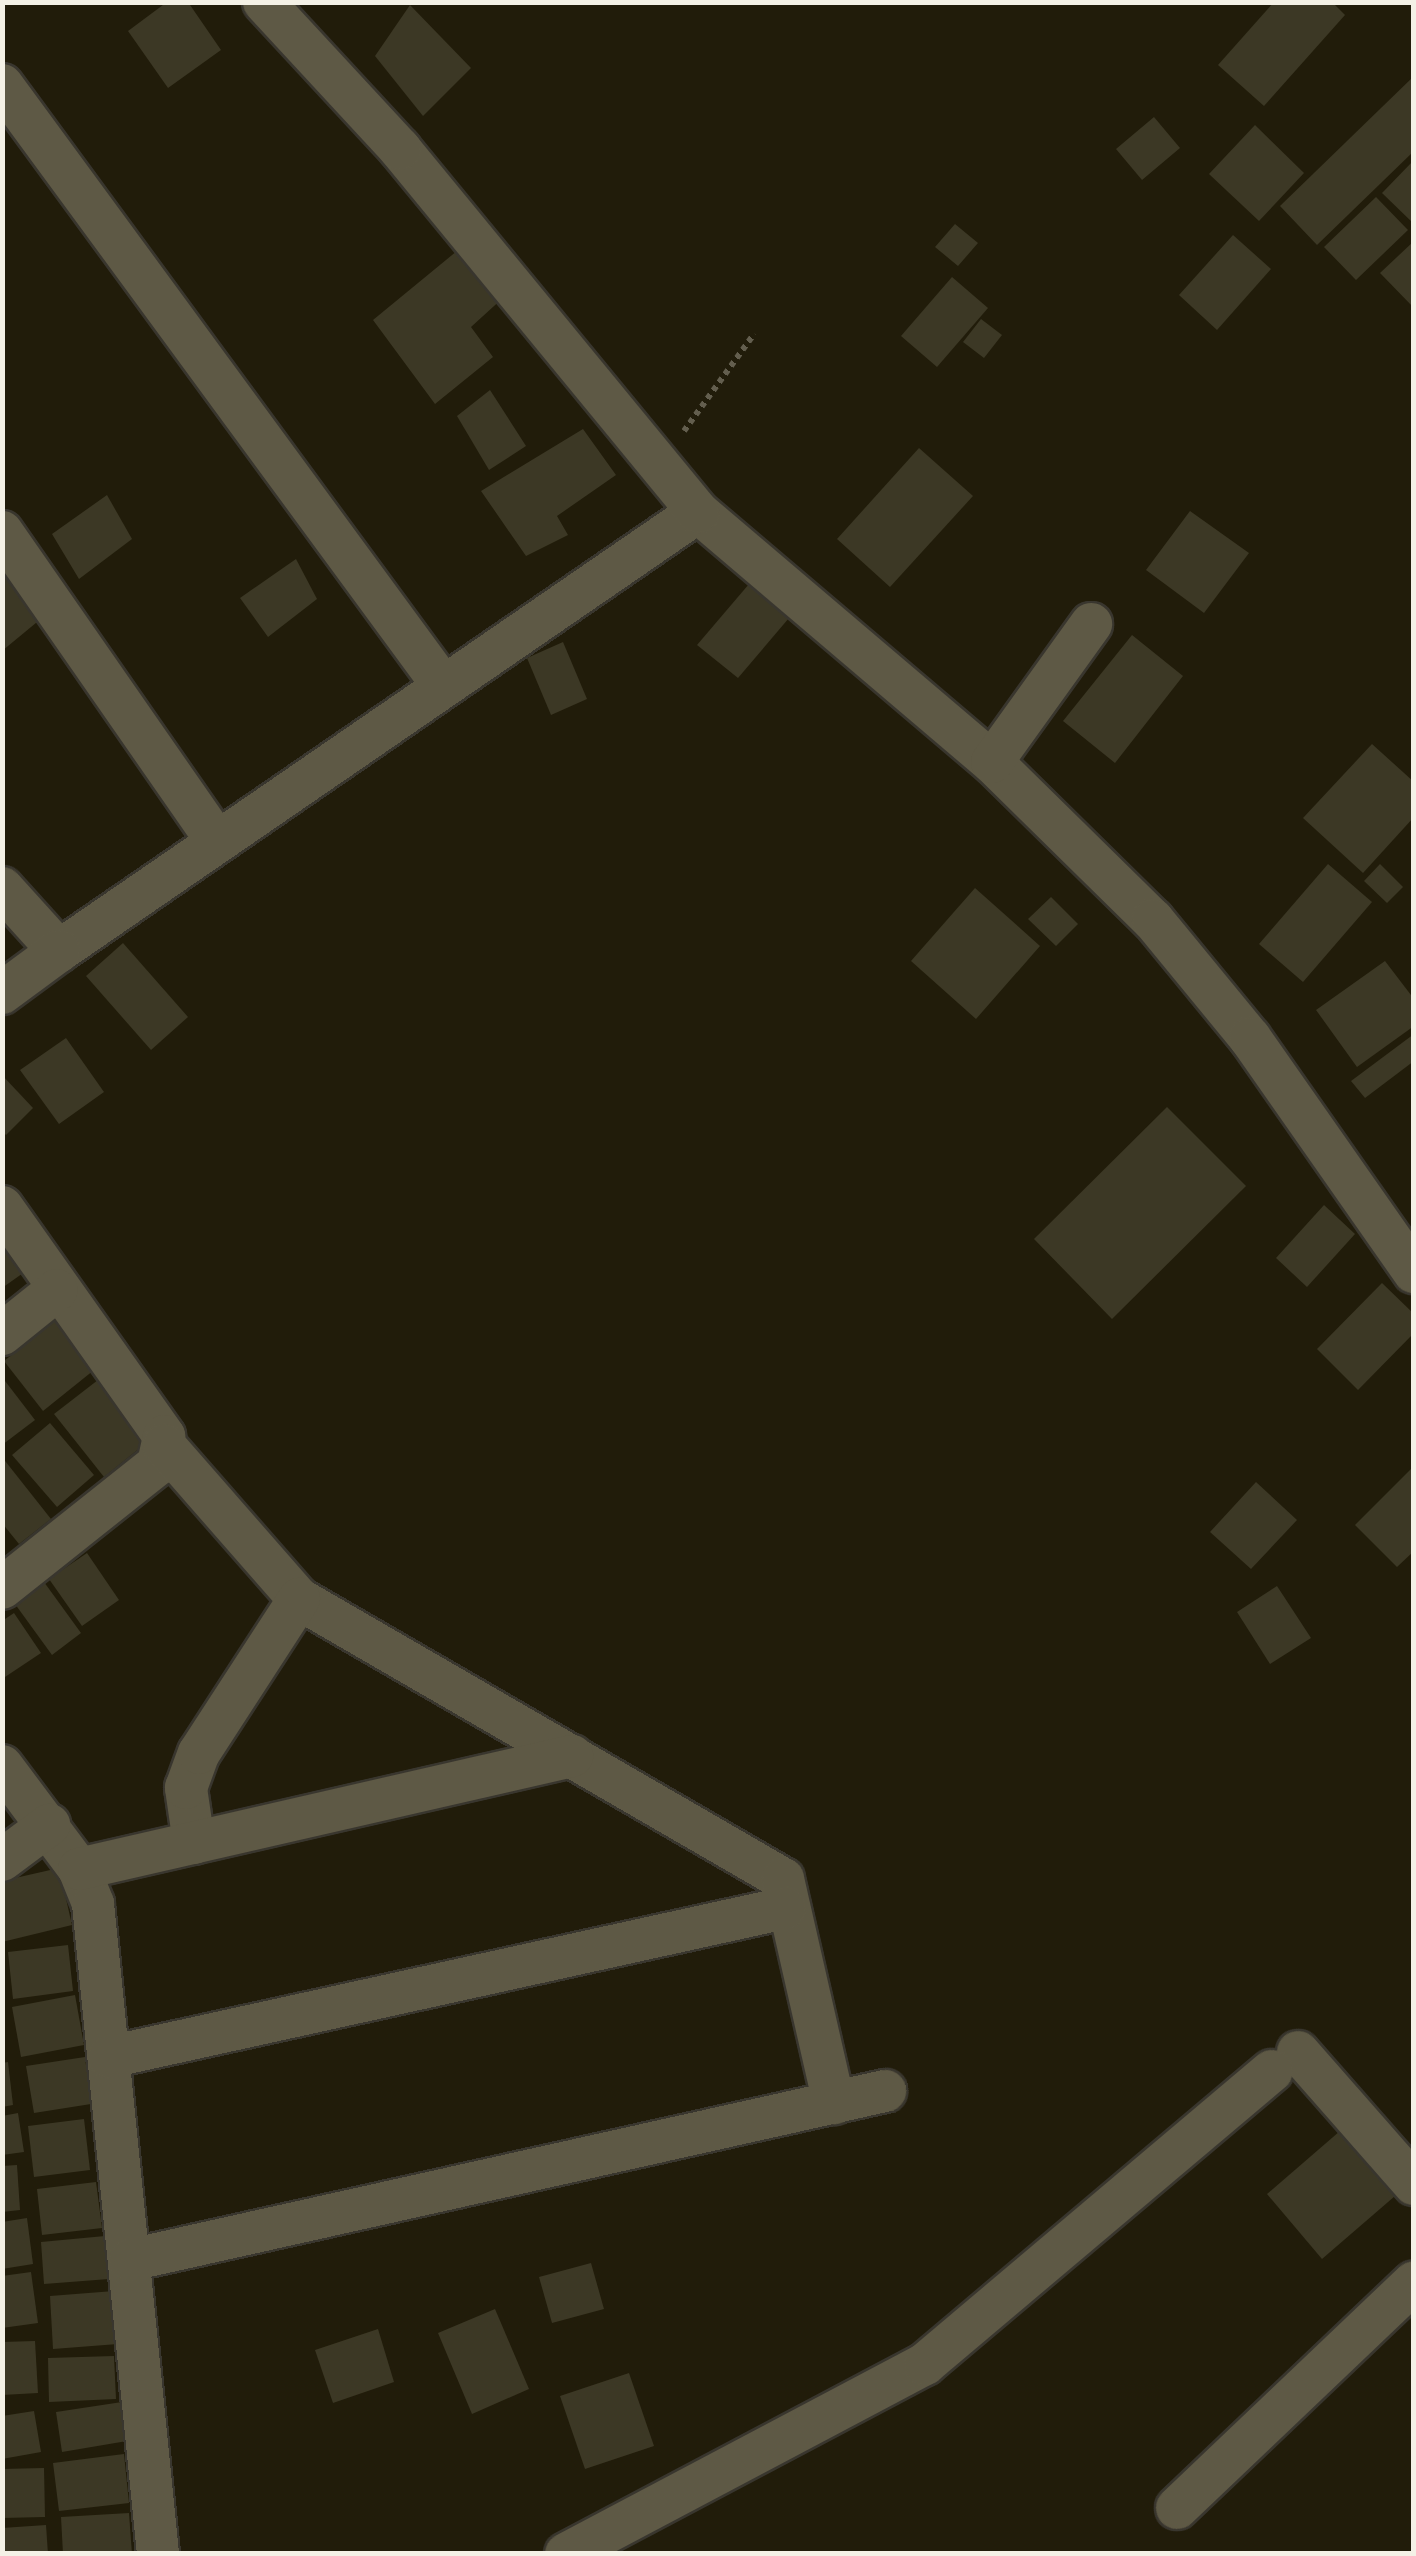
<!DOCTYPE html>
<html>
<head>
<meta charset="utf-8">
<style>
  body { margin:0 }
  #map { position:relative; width:1416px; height:2556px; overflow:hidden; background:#211c0a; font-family:"PT Sans",sans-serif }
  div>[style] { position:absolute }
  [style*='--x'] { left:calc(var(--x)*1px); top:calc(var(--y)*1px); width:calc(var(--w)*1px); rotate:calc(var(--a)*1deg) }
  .building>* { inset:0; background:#3c3825 }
  .path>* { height:6px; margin-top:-3px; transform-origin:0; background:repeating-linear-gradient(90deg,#635e4e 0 5px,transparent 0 10px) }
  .roads { filter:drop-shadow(2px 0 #39362e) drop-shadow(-2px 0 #39362e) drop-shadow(0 2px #39362e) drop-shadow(0 -2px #39362e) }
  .minor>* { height:42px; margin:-21px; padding:0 21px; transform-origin:21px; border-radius:21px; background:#5e5945 }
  span { translate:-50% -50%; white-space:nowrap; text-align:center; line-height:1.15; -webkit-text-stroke:10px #171303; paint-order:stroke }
  .frame { position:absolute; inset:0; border:5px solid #f4f1e6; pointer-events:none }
</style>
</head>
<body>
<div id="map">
  <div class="building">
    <i style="clip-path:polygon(167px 2px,188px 2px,221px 50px,168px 88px,128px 31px)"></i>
    <i style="clip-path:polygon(1274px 2px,1332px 2px,1345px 15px,1264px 106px,1218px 65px)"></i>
    <i style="clip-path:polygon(410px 5px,471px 68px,423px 116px,375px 56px)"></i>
    <i style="clip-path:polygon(1414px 76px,1414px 151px,1317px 245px,1280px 206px)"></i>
    <i style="clip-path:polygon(1154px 117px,1180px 148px,1142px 180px,1116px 149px)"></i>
    <i style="clip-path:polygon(1255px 125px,1304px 173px,1259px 221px,1209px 174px)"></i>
    <i style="clip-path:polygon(1414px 160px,1414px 224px,1382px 193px)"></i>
    <i style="clip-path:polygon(1376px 197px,1408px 230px,1356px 280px,1324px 247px)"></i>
    <i style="clip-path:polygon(955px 224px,978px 243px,958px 266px,935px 247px)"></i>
    <i style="clip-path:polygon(1233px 235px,1271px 269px,1217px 330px,1179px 295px)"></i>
    <i style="clip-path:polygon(1414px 241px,1414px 308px,1380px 273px)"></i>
    <i style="clip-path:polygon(463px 246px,505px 296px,471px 327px,493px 357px,435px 404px,373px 320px)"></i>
    <i style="clip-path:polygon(952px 277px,988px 308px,937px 367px,901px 336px)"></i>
    <i style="clip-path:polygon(981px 319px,1002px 335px,984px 358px,963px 342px)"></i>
    <i style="clip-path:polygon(490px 390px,526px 446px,489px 470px,457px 416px)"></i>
    <i style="clip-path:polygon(583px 429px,616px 475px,557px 516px,568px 535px,526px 556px,481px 491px)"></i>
    <i style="clip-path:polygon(919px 448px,973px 496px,890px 587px,837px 539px)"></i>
    <i style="clip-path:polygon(107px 495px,132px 539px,79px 579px,52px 534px)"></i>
    <i style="clip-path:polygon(1190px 511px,1249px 553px,1204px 613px,1146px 570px)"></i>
    <i style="clip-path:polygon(296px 559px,317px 599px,268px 637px,240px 598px)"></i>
    <i style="clip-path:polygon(2px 561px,48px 613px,2px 651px)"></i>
    <i style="clip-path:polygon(749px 584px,789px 618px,738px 678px,697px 645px)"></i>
    <i style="clip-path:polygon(1132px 635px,1183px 676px,1115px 763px,1063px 721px)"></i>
    <i style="clip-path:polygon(563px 642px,587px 699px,551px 715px,527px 658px)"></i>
    <i style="clip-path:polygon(1372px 744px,1414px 782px,1414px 817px,1363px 873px,1303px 818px)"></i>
    <i style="clip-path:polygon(1328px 864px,1372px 902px,1303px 982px,1259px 944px)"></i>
    <i style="clip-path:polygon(1380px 864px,1403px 887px,1387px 903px,1364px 881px)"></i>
    <i style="clip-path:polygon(975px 888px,1040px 946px,976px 1019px,911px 961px)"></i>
    <i style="clip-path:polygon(1051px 897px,1078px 924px,1056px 946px,1028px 919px)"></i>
    <i style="clip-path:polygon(123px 943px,188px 1017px,151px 1050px,86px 976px)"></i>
    <i style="clip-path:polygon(1385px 961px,1414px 999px,1414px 1026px,1357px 1067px,1316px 1010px)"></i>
    <i style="clip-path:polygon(1414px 1034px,1414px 1061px,1365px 1098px,1351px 1081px)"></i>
    <i style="clip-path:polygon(66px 1038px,104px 1092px,59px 1124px,20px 1070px)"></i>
    <i style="clip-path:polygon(2px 1075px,33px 1108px,6px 1135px,2px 1131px)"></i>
    <i style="clip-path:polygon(1167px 1107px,1246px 1186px,1112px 1319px,1034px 1239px)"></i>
    <i style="clip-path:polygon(1324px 1205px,1355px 1234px,1307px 1287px,1276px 1258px)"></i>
    <i style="clip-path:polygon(2px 1238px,26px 1271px,2px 1288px)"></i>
    <i style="clip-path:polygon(1382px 1283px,1414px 1314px,1414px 1333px,1358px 1390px,1317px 1349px)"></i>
    <i style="clip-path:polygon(65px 1313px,104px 1362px,43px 1411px,4px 1361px)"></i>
    <i style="clip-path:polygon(107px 1373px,156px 1435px,104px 1477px,54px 1414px)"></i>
    <i style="clip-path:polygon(2px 1377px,35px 1420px,2px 1445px)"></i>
    <i style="clip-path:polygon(50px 1423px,94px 1475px,57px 1507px,12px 1455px)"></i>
    <i style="clip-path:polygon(2px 1457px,51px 1519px,19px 1544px,2px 1523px)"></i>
    <i style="clip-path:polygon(1414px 1466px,1414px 1551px,1397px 1567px,1355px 1525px)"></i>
    <i style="clip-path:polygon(1256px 1482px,1297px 1520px,1251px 1569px,1210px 1532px)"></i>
    <i style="clip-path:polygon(87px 1553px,119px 1600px,82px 1626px,49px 1579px)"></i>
    <i style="clip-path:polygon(44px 1582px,81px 1633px,52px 1655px,15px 1604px)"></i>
    <i style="clip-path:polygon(1277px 1586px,1311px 1638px,1270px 1664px,1237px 1612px)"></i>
    <i style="clip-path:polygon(14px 1613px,41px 1653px,2px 1679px,2px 1621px)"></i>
    <i style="clip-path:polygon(59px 1868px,72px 1925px,2px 1942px,2px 1881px)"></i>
    <i style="clip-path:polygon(68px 1945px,73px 1991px,13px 1999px,8px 1952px)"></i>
    <i style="clip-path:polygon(75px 1995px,84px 2045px,21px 2057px,12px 2007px)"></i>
    <i style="clip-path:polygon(85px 2057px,91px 2104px,34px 2113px,26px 2066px)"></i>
    <i style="clip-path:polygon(8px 2062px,13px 2105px,2px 2107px,2px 2063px)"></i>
    <i style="clip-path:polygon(18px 2113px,24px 2152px,2px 2155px,2px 2116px)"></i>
    <i style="clip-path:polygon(84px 2119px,90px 2170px,34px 2177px,28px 2126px)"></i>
    <i style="clip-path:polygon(1340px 2131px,1395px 2196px,1322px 2259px,1267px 2194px)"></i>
    <i style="clip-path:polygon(17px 2165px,20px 2210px,2px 2212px,2px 2166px)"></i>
    <i style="clip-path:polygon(96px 2182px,102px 2228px,42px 2235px,37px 2189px)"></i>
    <i style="clip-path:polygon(27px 2218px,33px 2264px,2px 2269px,2px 2222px)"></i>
    <i style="clip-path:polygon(105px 2236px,109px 2279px,44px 2284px,41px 2242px)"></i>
    <i style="clip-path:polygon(591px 2263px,604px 2309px,552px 2323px,539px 2277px)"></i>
    <i style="clip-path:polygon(31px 2272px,38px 2323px,2px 2328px,2px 2276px)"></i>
    <i style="clip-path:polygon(114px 2291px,118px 2344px,53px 2349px,50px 2296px)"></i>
    <i style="clip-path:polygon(495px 2309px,529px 2389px,472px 2414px,438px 2333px)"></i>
    <i style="clip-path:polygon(378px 2329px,394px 2382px,333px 2403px,315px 2350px)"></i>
    <i style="clip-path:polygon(35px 2341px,38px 2393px,2px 2395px,2px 2342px)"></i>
    <i style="clip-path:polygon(114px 2356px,116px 2399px,49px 2402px,48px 2358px)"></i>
    <i style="clip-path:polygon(629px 2373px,654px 2446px,585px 2469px,560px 2396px)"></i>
    <i style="clip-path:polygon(122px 2402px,127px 2441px,62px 2452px,56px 2412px)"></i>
    <i style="clip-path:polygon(34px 2411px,41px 2452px,2px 2459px,2px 2416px)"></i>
    <i style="clip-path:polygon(124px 2454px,129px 2503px,59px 2511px,53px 2463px)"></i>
    <i style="clip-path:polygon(44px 2468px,45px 2517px,2px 2518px,2px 2469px)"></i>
    <i style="clip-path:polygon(129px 2513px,132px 2554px,63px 2554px,61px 2517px)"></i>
    <i style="clip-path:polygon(46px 2525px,48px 2554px,2px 2554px,2px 2528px)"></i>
  </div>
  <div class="path">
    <i style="--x:684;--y:431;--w:120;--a:-54.2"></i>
  </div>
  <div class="roads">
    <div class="minor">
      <i style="--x:2;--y:85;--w:742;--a:53.72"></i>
      <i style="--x:698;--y:512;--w:386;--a:40.4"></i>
      <i style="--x:992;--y:762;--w:226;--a:44.5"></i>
      <i style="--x:1153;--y:920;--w:153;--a:50.6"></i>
      <i style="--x:1250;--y:1038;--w:286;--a:55"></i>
      <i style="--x:2;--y:532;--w:371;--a:55.2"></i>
      <i style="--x:992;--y:762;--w:170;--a:-54.3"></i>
      <i style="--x:2;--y:888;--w:85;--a:47.9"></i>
      <i style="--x:59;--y:951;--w:775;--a:-34.49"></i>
      <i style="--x:698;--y:512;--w:470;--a:-129.4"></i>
      <i style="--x:400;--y:149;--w:200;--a:-132.8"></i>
      <i style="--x:2;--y:993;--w:71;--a:-36.4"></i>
      <i style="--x:2;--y:1207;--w:281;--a:54.7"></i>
      <i style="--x:164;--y:1436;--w:29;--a:102"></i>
      <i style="--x:158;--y:1464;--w:199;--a:141.5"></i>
      <i style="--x:2;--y:1334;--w:70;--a:-38.7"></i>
      <i style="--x:164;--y:1445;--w:205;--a:48.8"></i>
      <i style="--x:299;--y:1599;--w:559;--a:30.05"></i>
      <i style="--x:783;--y:1879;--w:230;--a:77.2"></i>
      <i style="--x:2;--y:1766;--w:129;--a:53.2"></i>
      <i style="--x:79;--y:1869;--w:38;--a:68"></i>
      <i style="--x:93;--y:1904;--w:653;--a:84.29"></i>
      <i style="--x:194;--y:1843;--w:56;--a:-98.3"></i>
      <i style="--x:186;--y:1788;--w:37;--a:-70"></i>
      <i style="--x:199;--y:1753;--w:184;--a:-57"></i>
      <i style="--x:2;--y:1860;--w:59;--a:-36.7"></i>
      <i style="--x:79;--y:1869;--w:506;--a:-12.91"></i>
      <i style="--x:1298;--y:2052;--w:176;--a:48.7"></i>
      <i style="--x:109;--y:2057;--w:692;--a:-12.43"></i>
      <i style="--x:130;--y:2260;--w:774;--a:-12.62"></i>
      <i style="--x:1177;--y:2508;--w:327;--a:-43.6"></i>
      <i style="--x:566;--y:2554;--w:406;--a:-27.9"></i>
      <i style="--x:925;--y:2364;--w:454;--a:-40.2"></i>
    </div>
  </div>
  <div class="frame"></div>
</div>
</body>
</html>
